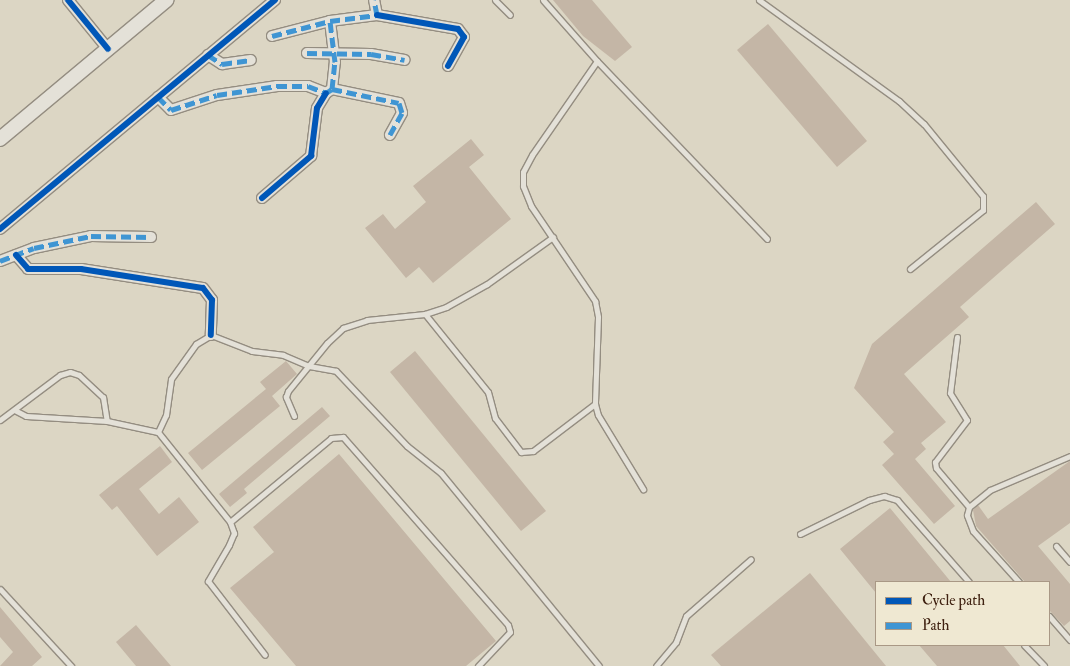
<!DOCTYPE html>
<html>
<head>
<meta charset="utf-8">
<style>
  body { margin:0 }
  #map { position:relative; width:1070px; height:666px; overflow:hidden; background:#dcd6c4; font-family:"IM FELL Double Pica",serif }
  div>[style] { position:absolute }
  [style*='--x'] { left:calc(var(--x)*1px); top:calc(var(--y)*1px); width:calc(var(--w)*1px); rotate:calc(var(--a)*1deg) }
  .building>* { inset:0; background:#c4b6a6 }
  .roads { filter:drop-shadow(1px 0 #948d81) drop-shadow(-1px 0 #948d81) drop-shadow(0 1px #948d81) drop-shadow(0 -1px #948d81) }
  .service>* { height:5px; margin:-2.5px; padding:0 2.5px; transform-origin:2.5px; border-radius:2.5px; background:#e4e1d8 }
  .minor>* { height:10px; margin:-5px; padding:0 5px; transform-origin:5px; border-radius:5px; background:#e4e1d8 }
  .tertiary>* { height:14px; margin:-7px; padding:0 7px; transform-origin:7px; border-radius:7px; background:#e4e1d8 }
  .quiet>* { height:5px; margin-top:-2.5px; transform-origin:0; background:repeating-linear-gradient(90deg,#3f95d3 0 10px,transparent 0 15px) }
  .cycleway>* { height:6px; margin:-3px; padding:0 3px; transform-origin:3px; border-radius:3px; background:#0057b8 }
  span { translate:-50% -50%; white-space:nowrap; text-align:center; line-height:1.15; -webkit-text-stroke:5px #efe8d2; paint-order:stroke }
  .legend { position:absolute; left:875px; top:581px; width:175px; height:65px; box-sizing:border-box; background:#efe8d2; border:1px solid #a99885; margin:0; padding:6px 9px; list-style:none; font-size:15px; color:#3f2111 }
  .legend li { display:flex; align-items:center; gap:10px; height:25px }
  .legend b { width:25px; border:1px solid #a99885 }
</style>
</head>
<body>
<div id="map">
  <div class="building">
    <i style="clip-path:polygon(553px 0,592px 0,632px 47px,615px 61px,583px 36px)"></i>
    <i style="clip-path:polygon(768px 24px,867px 141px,837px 167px,737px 50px)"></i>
    <i style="clip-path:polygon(471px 139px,484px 155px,469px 167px,511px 219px,433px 283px,419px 267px,406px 278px,365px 228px,383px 214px,395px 229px,426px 202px,413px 186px)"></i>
    <i style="clip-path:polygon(1036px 202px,1055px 224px,960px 307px,969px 317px,904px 374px,946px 422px,921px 443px,926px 449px,915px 459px,955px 506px,934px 524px,882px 465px,894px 454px,883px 442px,894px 432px,854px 388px,872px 344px)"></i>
    <i style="clip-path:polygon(415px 351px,546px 511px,521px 531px,390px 372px)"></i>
    <i style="clip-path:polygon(286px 361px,297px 374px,272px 396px,280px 406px,202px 470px,188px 453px,266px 389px,260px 382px)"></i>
    <i style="clip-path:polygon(322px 407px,330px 416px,244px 489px,247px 493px,230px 507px,219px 494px)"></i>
    <i style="clip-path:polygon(160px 446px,172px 462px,139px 489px,159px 514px,179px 497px,199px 522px,157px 556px,117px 506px,112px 510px,99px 495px)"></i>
    <i style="clip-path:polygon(339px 454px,496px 641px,466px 666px,296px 666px,230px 588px,274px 552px,253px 527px)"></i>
    <i style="clip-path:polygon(1070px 461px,1070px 523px,1038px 546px,1070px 584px,1070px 621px,1064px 626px,1049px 610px,1049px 582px,1025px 582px,976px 526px,973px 510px,978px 505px,988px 519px)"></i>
    <i style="clip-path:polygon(890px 508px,951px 582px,876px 582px,876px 593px,840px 549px)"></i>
    <i style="clip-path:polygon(810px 573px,886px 666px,721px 666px,711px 655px)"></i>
    <i style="clip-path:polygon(0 607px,42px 657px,32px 666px,0 666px,13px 652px,0 637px)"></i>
    <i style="clip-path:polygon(136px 625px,171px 666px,136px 666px,116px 642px)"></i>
    <i style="clip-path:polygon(919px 645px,1003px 645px,1020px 666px,937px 666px)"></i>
  </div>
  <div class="roads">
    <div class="service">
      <i style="--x:495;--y:0;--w:21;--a:45"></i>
      <i style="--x:543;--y:0;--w:81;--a:48.5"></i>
      <i style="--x:597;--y:61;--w:246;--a:46.3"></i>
      <i style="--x:759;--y:0;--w:173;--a:35.8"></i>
      <i style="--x:899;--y:101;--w:34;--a:43"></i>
      <i style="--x:924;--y:124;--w:93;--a:50.7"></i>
      <i style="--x:983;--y:196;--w:14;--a:90"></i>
      <i style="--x:983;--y:210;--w:94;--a:141.1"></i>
      <i style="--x:597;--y:61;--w:114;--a:124.7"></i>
      <i style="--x:532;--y:155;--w:19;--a:118"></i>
      <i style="--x:523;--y:172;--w:14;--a:90"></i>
      <i style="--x:523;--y:186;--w:22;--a:68"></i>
      <i style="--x:531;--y:206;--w:115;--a:56"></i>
      <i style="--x:595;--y:301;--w:16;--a:79"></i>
      <i style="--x:598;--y:317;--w:87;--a:92"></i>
      <i style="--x:595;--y:404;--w:11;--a:75"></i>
      <i style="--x:598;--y:415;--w:87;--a:58.7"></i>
      <i style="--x:425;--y:314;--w:100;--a:51.1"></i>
      <i style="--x:488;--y:392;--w:27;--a:75"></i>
      <i style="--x:495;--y:418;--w:43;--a:52.6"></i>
      <i style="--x:521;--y:452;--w:12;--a:-5"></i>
      <i style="--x:533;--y:451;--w:78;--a:-37.2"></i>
      <i style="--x:957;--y:337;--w:56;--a:97.1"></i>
      <i style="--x:950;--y:393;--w:32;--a:58"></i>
      <i style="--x:967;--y:420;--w:53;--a:127.3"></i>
      <i style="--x:935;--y:462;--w:6;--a:81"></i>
      <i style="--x:936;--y:468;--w:51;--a:49.8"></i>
      <i style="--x:294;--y:416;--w:21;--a:-113"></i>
      <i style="--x:286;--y:397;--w:6;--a:-72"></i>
      <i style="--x:288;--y:391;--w:62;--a:-50.9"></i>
      <i style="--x:327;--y:343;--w:22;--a:-43"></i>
      <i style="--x:343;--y:328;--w:25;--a:-18"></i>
      <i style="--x:367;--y:320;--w:58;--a:-5.9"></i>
      <i style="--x:425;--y:314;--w:22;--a:-18"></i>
      <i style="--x:446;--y:307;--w:47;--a:-29.3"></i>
      <i style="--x:487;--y:284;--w:81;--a:-35.5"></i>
      <i style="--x:0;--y:420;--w:75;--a:-36.9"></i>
      <i style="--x:60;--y:375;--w:10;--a:-17"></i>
      <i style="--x:70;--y:372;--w:9;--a:18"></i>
      <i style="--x:79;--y:375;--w:33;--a:43"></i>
      <i style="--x:103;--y:397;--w:24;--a:81"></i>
      <i style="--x:107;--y:421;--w:81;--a:-176.5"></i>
      <i style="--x:26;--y:416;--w:13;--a:-153"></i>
      <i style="--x:107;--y:421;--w:52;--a:12.2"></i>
      <i style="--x:158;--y:432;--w:115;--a:51.3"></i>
      <i style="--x:230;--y:522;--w:12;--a:70"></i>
      <i style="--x:234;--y:533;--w:13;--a:113"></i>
      <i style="--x:229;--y:545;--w:42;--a:120.3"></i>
      <i style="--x:208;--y:581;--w:93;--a:52.4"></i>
      <i style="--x:158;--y:432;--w:19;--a:-65"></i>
      <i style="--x:166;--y:415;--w:36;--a:-82"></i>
      <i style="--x:171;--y:379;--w:43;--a:-54.5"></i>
      <i style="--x:196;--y:344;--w:17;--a:-31"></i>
      <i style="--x:211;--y:335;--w:44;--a:21.3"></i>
      <i style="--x:252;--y:351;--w:31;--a:7"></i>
      <i style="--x:283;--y:355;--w:28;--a:23"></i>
      <i style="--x:309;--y:366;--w:27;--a:10"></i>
      <i style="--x:336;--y:371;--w:103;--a:46.6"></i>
      <i style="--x:407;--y:446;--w:43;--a:38.5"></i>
      <i style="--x:441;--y:473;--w:249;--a:50.7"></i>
      <i style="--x:230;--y:522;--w:131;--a:-39.7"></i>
      <i style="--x:331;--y:438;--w:12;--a:-5"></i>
      <i style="--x:343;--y:437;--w:250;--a:48.7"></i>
      <i style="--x:508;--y:625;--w:7;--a:74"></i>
      <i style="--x:510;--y:632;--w:47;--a:133.3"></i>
      <i style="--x:800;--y:534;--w:77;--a:-26.2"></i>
      <i style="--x:869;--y:500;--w:16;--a:-15"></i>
      <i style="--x:884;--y:496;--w:14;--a:17"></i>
      <i style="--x:897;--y:500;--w:109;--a:48.7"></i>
      <i style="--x:1056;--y:546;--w:21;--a:49"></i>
      <i style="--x:1019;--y:582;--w:69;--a:-132"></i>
      <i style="--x:973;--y:531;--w:17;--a:-111"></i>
      <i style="--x:967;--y:515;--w:8;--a:-76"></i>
      <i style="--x:969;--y:507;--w:27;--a:-39"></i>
      <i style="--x:990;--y:490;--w:87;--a:-23"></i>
      <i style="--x:0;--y:589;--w:105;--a:47.3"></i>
      <i style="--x:1049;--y:616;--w:32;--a:49"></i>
      <i style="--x:1024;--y:645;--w:29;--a:46"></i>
      <i style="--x:656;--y:666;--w:31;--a:-50"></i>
      <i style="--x:676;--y:642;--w:28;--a:-69"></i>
      <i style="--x:686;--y:616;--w:86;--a:-41.2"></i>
    </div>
    <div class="minor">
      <i style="--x:68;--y:0;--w:63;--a:50.8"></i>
      <i style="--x:377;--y:15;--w:82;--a:9.8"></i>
      <i style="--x:458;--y:29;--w:10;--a:53"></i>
      <i style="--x:464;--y:37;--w:33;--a:119"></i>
      <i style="--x:272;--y:36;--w:60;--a:-14.5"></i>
      <i style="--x:307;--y:53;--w:64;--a:0.9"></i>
      <i style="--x:371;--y:54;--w:34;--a:10"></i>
      <i style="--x:208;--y:55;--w:17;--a:33"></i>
      <i style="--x:222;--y:64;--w:29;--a:-8"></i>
      <i style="--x:332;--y:89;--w:68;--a:11.8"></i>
      <i style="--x:399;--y:103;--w:10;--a:73"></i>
      <i style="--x:402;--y:113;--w:25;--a:119"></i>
      <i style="--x:158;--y:97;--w:18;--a:45"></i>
      <i style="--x:171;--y:110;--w:48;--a:-18.1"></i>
      <i style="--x:217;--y:95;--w:61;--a:-8.5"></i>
      <i style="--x:277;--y:86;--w:31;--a:0"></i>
      <i style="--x:308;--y:86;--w:19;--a:21"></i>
      <i style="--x:326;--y:93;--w:7;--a:-34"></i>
      <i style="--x:332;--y:89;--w:27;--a:-84"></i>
      <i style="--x:335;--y:62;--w:41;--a:-97"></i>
      <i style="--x:330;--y:21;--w:47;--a:-7.3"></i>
      <i style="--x:377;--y:15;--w:15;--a:-101"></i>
      <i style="--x:262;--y:198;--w:65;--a:-40.6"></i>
      <i style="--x:311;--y:156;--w:48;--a:-82.9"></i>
      <i style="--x:317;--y:108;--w:17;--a:-59"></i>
      <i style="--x:0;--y:229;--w:358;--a:-39.8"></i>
      <i style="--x:16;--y:255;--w:18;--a:49"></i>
      <i style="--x:28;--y:269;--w:53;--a:0"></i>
      <i style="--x:81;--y:269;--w:123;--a:8.9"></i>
      <i style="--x:203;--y:288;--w:15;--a:53"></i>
      <i style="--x:212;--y:300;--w:35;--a:92"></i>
      <i style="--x:0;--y:261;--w:36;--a:-21"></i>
      <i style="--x:34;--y:248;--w:58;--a:-11.9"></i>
      <i style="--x:91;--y:236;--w:60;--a:1"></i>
    </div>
    <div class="tertiary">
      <i style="--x:0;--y:139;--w:217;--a:-39.9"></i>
    </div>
  </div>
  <div class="quiet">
    <i style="--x:272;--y:36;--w:60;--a:-14.5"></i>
    <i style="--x:307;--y:53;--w:64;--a:0.9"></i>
    <i style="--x:371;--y:54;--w:34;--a:10"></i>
    <i style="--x:208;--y:55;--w:17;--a:33"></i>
    <i style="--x:222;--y:64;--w:29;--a:-8"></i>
    <i style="--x:332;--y:89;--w:68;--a:11.8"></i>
    <i style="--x:399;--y:103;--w:10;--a:73"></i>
    <i style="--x:402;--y:113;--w:25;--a:119"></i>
    <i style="--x:158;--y:97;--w:18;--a:45"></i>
    <i style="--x:171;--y:110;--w:48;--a:-18.1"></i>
    <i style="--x:217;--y:95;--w:61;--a:-8.5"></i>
    <i style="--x:277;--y:86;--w:31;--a:0"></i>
    <i style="--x:308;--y:86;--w:19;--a:21"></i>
    <i style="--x:326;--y:93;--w:7;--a:-34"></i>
    <i style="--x:332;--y:89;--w:27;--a:-84"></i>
    <i style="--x:335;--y:62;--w:41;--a:-97"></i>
    <i style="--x:330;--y:21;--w:47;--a:-7.3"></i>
    <i style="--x:377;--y:15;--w:15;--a:-101"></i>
    <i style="--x:0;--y:261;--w:36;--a:-21"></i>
    <i style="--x:34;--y:248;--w:58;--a:-11.9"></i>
    <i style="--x:91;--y:236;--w:60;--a:1"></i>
  </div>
  <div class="cycleway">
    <i style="--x:68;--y:0;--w:63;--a:50.8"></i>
    <i style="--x:377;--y:15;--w:82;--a:9.8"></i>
    <i style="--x:458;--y:29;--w:10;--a:53"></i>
    <i style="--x:464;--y:37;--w:33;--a:119"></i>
    <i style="--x:262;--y:198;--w:65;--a:-40.6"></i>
    <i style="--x:311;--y:156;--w:48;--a:-82.9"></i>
    <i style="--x:317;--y:108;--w:17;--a:-59"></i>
    <i style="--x:0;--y:229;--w:358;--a:-39.8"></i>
    <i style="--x:16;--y:255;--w:18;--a:49"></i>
    <i style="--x:28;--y:269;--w:53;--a:0"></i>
    <i style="--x:81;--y:269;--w:123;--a:8.9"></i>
    <i style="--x:203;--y:288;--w:15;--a:53"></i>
    <i style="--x:212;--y:300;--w:35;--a:92"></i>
  </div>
  <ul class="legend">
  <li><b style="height:6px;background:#0057b8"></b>Cycle path</li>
  <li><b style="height:6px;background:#3f95d3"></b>Path</li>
  </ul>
</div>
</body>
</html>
